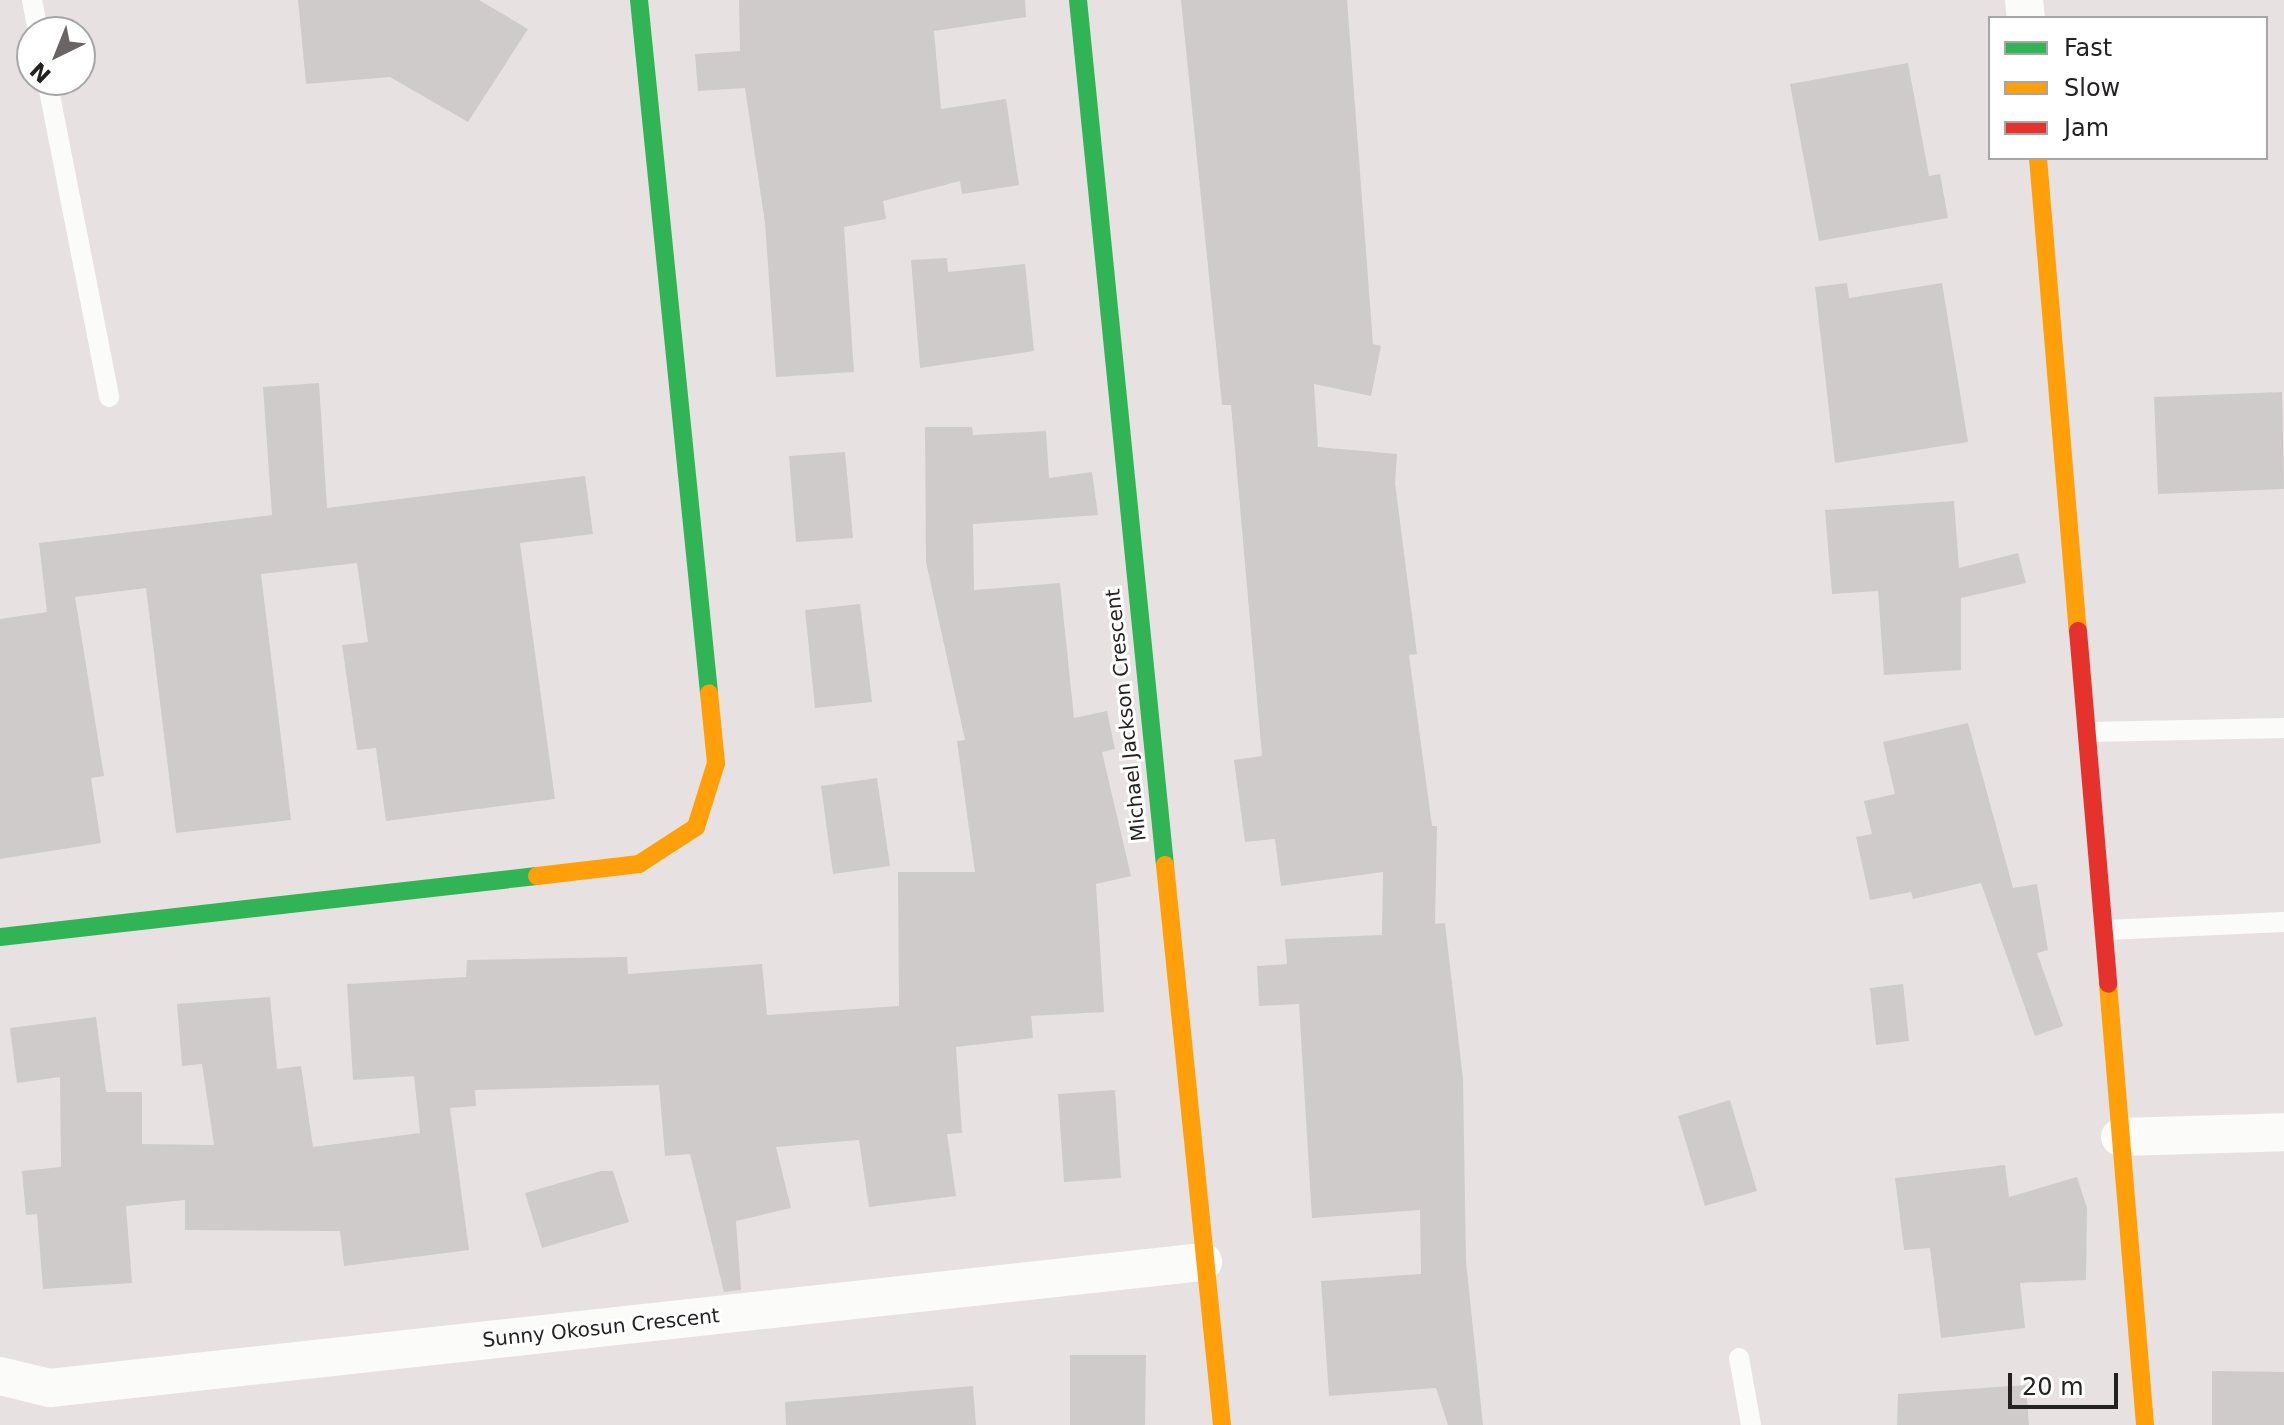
<!DOCTYPE html>
<html>
<head>
<meta charset="utf-8">
<style>
  body { margin:0 }
  #map { position:relative; width:2284px; height:1425px; overflow:hidden; background:#e7e2e1; font-family:"DejaVu Sans",sans-serif }
  div>[style] { position:absolute }
  [style*='--x'] { left:calc(var(--x)*1px); top:calc(var(--y)*1px); width:calc(var(--w)*1px); rotate:calc(var(--a)*1deg) }
  .building>* { inset:0; background:#cfcbcb }
  .lane>* { height:20px; margin:-10px; padding:0 10px; transform-origin:10px; border-radius:10px; background:#fbfbfa }
  .street>* { height:38px; margin:-19px; padding:0 19px; transform-origin:19px; border-radius:19px; background:#fbfbfa }
  .fast>* { height:18px; margin:-9px; padding:0 9px; transform-origin:9px; border-radius:9px; background:#30b455 }
  .slow>* { height:18px; margin:-9px; padding:0 9px; transform-origin:9px; border-radius:9px; background:#ff9f0a }
  .jam>* { height:18px; margin:-9px; padding:0 9px; transform-origin:9px; border-radius:9px; background:#e5322d }
  span { translate:-50% -50%; white-space:nowrap; text-align:center; line-height:1.15; -webkit-text-stroke:6px #fff; paint-order:stroke }
  .street-label { font-size:20px; color:#242121 }
  .legend { position:absolute; left:1988px; top:16px; width:280px; height:144px; box-sizing:border-box; background:#fff; border:2px solid #a7a6a6; margin:0; padding:10px 14px; list-style:none; font-size:24px; color:#242121 }
  .legend li { display:flex; align-items:center; gap:16px; height:40px }
  .legend b { width:40px; border:2px solid #a7a6a6 }
  .north { position:absolute; left:16px; top:16px; width:80px; height:80px; box-sizing:border-box; background:#fff; border:2px solid #a7a6a6; border-radius:50%; rotate:223deg; font-size:22px; font-weight:700; line-height:32px; text-align:center; color:#242121 }
  .north::after { content:''; display:block; margin:auto; width:28px; height:36px; background:#686564; clip-path:polygon(50% 0,100% 100%,50% 72%,0 100%) }
  .scale { position:absolute; left:2008px; top:1373px; width:110px; height:36px; box-sizing:border-box; border:4px solid #242121; border-top:0; padding-left:10px; font-size:24px; line-height:28px; white-space:nowrap; color:#242121; -webkit-text-stroke:6px #fff; paint-order:stroke }
</style>
</head>
<body>
<div id="map">
  <div class="building">
    <i style="clip-path:polygon(298px 0,479px 0,528px 29px,468px 122px,390px 77px,306px 84px)"></i>
    <i style="clip-path:polygon(739px 0,1025px 0,1026px 17px,934px 31px,941px 109px,1006px 99px,1019px 185px,962px 194px,960px 181px,883px 201px,886px 219px,844px 227px,854px 372px,776px 377px,765px 223px,745px 88px,698px 91px,695px 54px,740px 51px)"></i>
    <i style="clip-path:polygon(1181px 0,1347px 0,1373px 344px,1381px 346px,1371px 396px,1314px 384px,1318px 447px,1397px 454px,1395px 483px,1417px 654px,1409px 655px,1432px 826px,1437px 826px,1435px 924px,1445px 923px,1463px 1079px,1466px 1261px,1483px 1425px,1448px 1425px,1436px 1388px,1329px 1396px,1321px 1281px,1421px 1274px,1420px 1210px,1312px 1218px,1299px 1004px,1259px 1006px,1257px 966px,1287px 964px,1285px 939px,1382px 935px,1383px 872px,1281px 886px,1275px 839px,1245px 842px,1234px 760px,1262px 756px,1231px 405px,1222px 405px)"></i>
    <i style="clip-path:polygon(1908px 63px,1929px 176px,1940px 174px,1948px 218px,1819px 241px,1790px 84px)"></i>
    <i style="clip-path:polygon(947px 258px,948px 272px,1025px 264px,1034px 351px,920px 368px,911px 260px)"></i>
    <i style="clip-path:polygon(1847px 283px,1849px 298px,1942px 283px,1968px 442px,1835px 463px,1815px 287px)"></i>
    <i style="clip-path:polygon(319px 383px,327px 508px,585px 476px,593px 534px,520px 543px,555px 799px,386px 821px,376px 748px,357px 750px,342px 645px,368px 642px,357px 563px,261px 574px,291px 820px,176px 833px,146px 588px,75px 597px,104px 776px,91px 778px,101px 843px,0 859px,0 619px,47px 612px,39px 543px,272px 515px,263px 387px)"></i>
    <i style="clip-path:polygon(2282px 392px,2284px 489px,2158px 494px,2154px 397px)"></i>
    <i style="clip-path:polygon(925px 427px,972px 427px,973px 435px,1046px 431px,1049px 478px,1092px 472px,1098px 515px,973px 524px,974px 590px,1060px 583px,1074px 718px,1107px 711px,1115px 749px,1102px 752px,1131px 876px,1096px 884px,1104px 1012px,1031px 1016px,1033px 1038px,956px 1047px,962px 1133px,947px 1134px,956px 1196px,869px 1207px,859px 1140px,776px 1147px,791px 1208px,736px 1221px,741px 1290px,724px 1292px,690px 1154px,665px 1156px,659px 1085px,475px 1090px,476px 1106px,450px 1108px,469px 1250px,344px 1266px,340px 1231px,185px 1230px,185px 1200px,126px 1206px,132px 1283px,43px 1289px,37px 1214px,26px 1215px,22px 1171px,61px 1167px,60px 1077px,17px 1083px,10px 1028px,96px 1017px,106px 1092px,142px 1092px,142px 1144px,214px 1145px,202px 1064px,182px 1066px,177px 1004px,270px 997px,277px 1069px,301px 1066px,313px 1147px,420px 1133px,414px 1076px,353px 1080px,347px 984px,466px 977px,467px 960px,627px 957px,628px 974px,762px 964px,767px 1015px,899px 1006px,898px 872px,975px 872px,957px 741px,965px 740px,926px 562px)"></i>
    <i style="clip-path:polygon(845px 452px,853px 538px,796px 542px,789px 456px)"></i>
    <i style="clip-path:polygon(1954px 501px,1959px 568px,2018px 553px,2026px 583px,1961px 598px,1961px 670px,1884px 675px,1878px 591px,1832px 594px,1825px 510px)"></i>
    <i style="clip-path:polygon(860px 604px,872px 702px,815px 708px,805px 610px)"></i>
    <i style="clip-path:polygon(1968px 723px,2013px 888px,2037px 884px,2048px 950px,2037px 953px,2063px 1026px,2035px 1036px,1981px 883px,1913px 899px,1911px 892px,1870px 900px,1856px 837px,1872px 834px,1864px 801px,1895px 794px,1883px 742px)"></i>
    <i style="clip-path:polygon(877px 778px,890px 866px,833px 874px,821px 786px)"></i>
    <i style="clip-path:polygon(1903px 984px,1909px 1041px,1876px 1045px,1870px 988px)"></i>
    <i style="clip-path:polygon(1115px 1090px,1121px 1178px,1064px 1182px,1058px 1094px)"></i>
    <i style="clip-path:polygon(1730px 1100px,1757px 1191px,1705px 1206px,1678px 1116px)"></i>
    <i style="clip-path:polygon(2005px 1165px,2009px 1197px,2077px 1177px,2087px 1208px,2086px 1280px,2020px 1283px,2025px 1328px,1941px 1338px,1930px 1248px,1904px 1250px,1895px 1178px)"></i>
    <i style="clip-path:polygon(601px 1171px,613px 1171px,629px 1222px,542px 1248px,525px 1193px)"></i>
    <i style="clip-path:polygon(1070px 1355px,1146px 1355px,1145px 1425px,1070px 1425px)"></i>
    <i style="clip-path:polygon(2212px 1371px,2284px 1372px,2284px 1425px,2212px 1425px)"></i>
    <i style="clip-path:polygon(2026px 1385px,2029px 1425px,1897px 1425px,1898px 1394px)"></i>
    <i style="clip-path:polygon(973px 1386px,976px 1425px,786px 1425px,785px 1402px)"></i>
  </div>
  <div class="lane">
    <i style="--x:32;--y:0;--w:33;--a:79"></i>
    <i style="--x:47;--y:80;--w:323;--a:78.9"></i>
    <i style="--x:2089;--y:732;--w:195;--a:-1.2"></i>
    <i style="--x:2106;--y:930;--w:178;--a:-2.6"></i>
    <i style="--x:1739;--y:1358;--w:68;--a:79.8"></i>
  </div>
  <div class="street">
    <i style="--x:2024;--y:0;--w:18;--a:84"></i>
    <i style="--x:2120;--y:1137;--w:164;--a:-1.7"></i>
    <i style="--x:0;--y:1376;--w:51;--a:13.5"></i>
    <i style="--x:50;--y:1388;--w:1160;--a:-6.24"></i>
  </div>
  <div class="fast">
    <i style="--x:639;--y:0;--w:697;--a:84.23"></i>
    <i style="--x:1078;--y:0;--w:869;--a:84.26"></i>
    <i style="--x:0;--y:937;--w:540;--a:-6.48"></i>
  </div>
  <div class="slow">
    <i style="--x:2038;--y:158;--w:475;--a:85.2"></i>
    <i style="--x:1165;--y:865;--w:563;--a:84.19"></i>
    <i style="--x:537;--y:876;--w:103;--a:-6.7"></i>
    <i style="--x:639;--y:864;--w:68;--a:-33"></i>
    <i style="--x:696;--y:827;--w:67;--a:-72.6"></i>
    <i style="--x:716;--y:763;--w:70;--a:-95.7"></i>
    <i style="--x:2108;--y:984;--w:443;--a:85.2"></i>
  </div>
  <div class="jam">
    <i style="--x:2078;--y:631;--w:354;--a:85.1"></i>
  </div>
  <div class="street-label">
    <span style="left:1126px;top:715px;rotate:-96deg">Michael Jackson Crescent</span>
    <span style="left:601px;top:1328px;rotate:-6deg">Sunny Okosun Crescent</span>
  </div>
  <ul class="legend">
  <li><b style="height:10px;background:#30b455"></b>Fast</li>
  <li><b style="height:10px;background:#ff9f0a"></b>Slow</li>
  <li><b style="height:10px;background:#e5322d"></b>Jam</li>
  </ul>
  <div class="north">N</div>
  <div class="scale">20 m</div>
</div>
</body>
</html>
